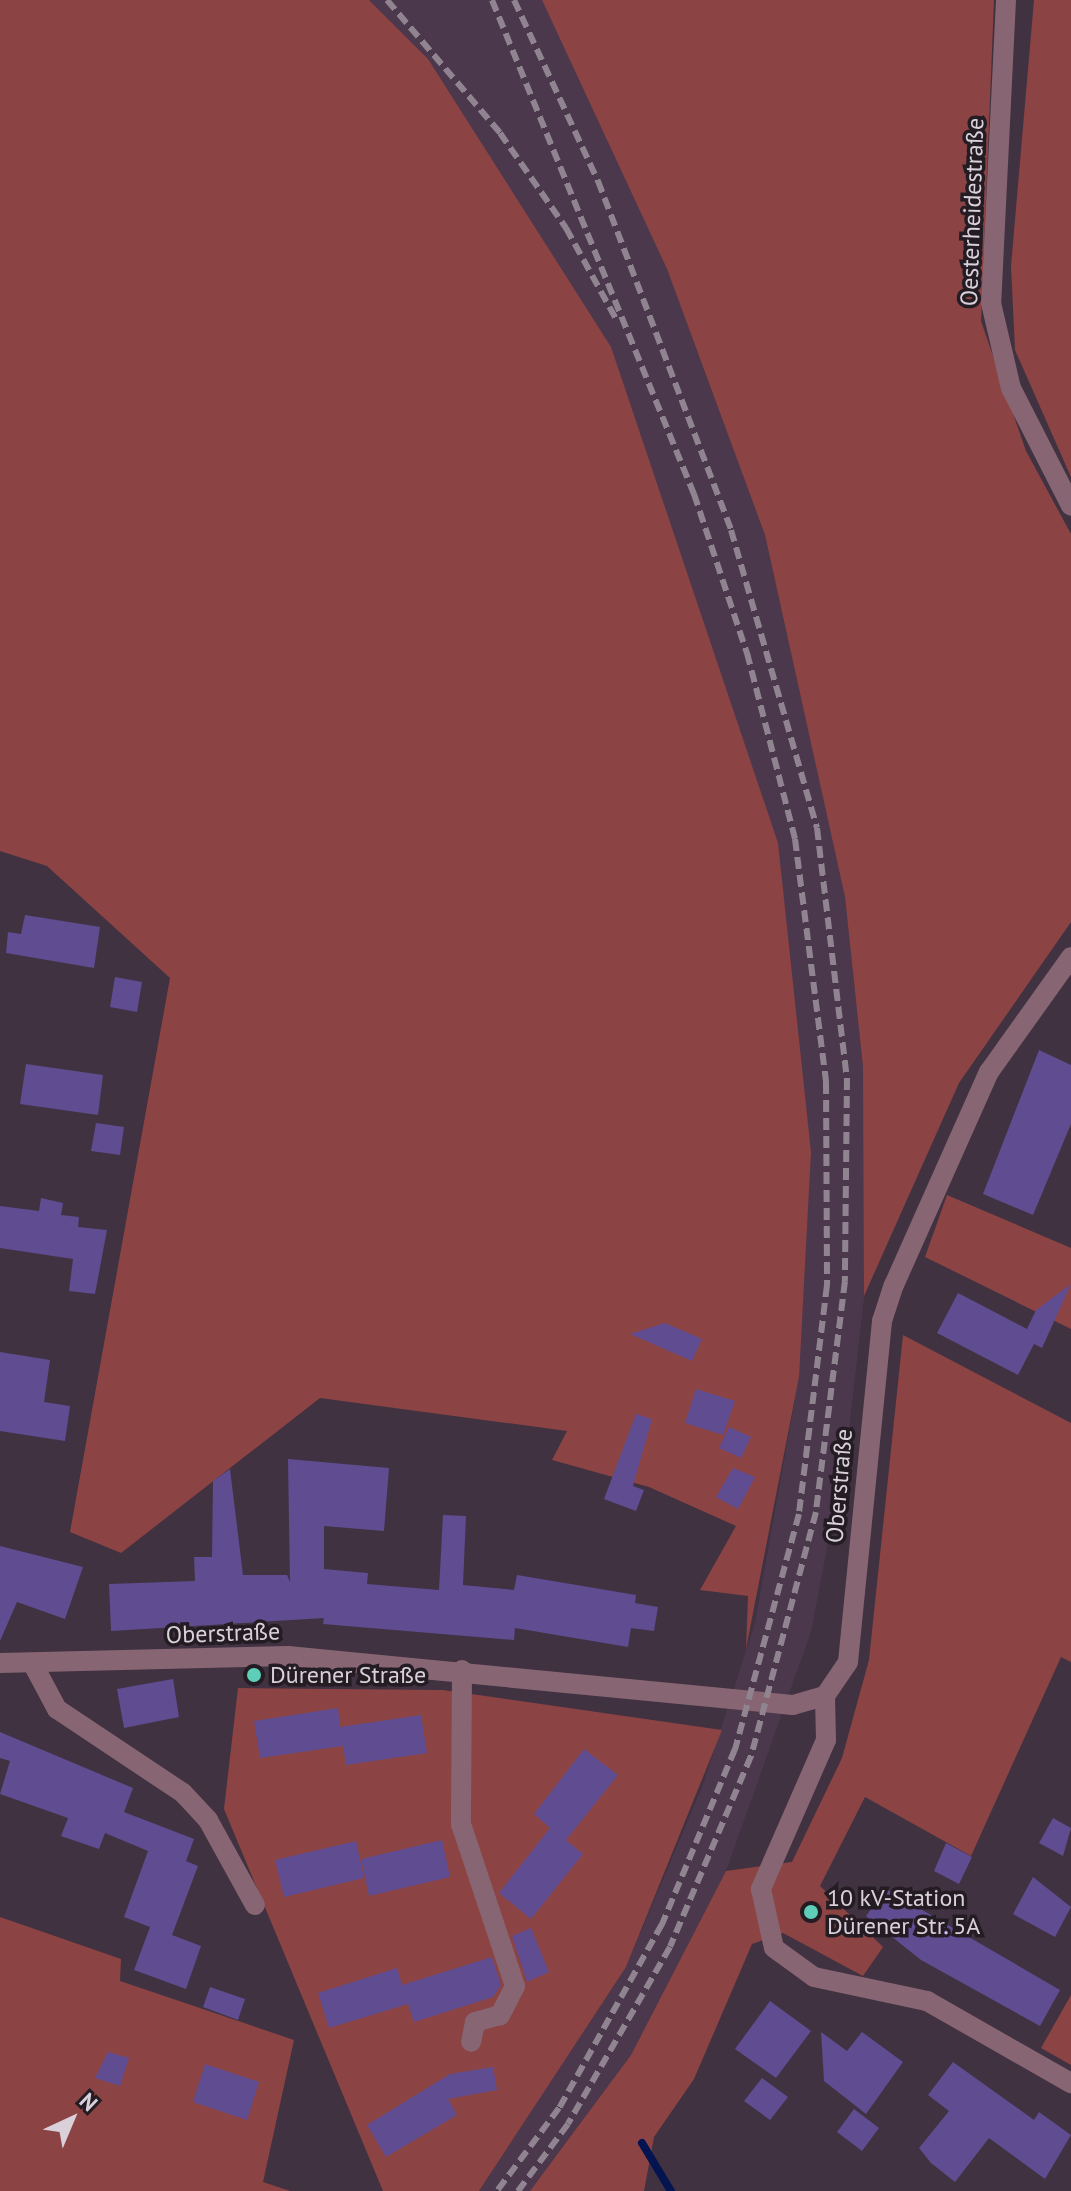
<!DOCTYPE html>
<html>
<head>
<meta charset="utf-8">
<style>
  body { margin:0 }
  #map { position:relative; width:1071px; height:2191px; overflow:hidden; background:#403241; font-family:"PT Sans",sans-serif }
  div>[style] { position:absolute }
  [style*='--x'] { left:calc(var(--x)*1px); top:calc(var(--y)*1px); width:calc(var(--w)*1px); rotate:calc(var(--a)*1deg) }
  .built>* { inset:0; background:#4b384d }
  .green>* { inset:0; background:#8c4344 }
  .stream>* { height:8px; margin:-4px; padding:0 4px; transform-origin:4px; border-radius:4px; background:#041450 }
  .building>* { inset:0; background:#5f4c91 }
  .minor>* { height:20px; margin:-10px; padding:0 10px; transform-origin:10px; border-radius:10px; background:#886573 }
  .rail>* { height:6px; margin-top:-3px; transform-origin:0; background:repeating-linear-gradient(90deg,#8f8490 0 12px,transparent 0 18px) }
  .dots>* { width:22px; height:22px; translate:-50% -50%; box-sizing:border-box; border:4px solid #231c23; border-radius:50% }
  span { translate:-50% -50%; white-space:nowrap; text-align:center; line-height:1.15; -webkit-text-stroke:7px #231c23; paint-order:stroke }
  .street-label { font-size:24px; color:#d9d0da }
  .poi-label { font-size:24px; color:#d9d0da }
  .left { translate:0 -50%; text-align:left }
  .north { position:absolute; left:32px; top:2079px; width:80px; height:80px; -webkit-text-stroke:6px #231c23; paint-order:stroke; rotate:44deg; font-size:22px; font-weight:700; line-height:32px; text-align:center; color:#d9d0da }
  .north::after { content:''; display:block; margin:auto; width:28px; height:36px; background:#d9d0da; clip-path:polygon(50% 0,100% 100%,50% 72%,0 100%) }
</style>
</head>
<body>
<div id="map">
  <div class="built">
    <i style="clip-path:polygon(369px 0,542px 0,612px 144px,667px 269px,765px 535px,845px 897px,863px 1067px,867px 1272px,848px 1438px,811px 1632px,726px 1871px,631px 2055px,530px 2191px,479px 2191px,626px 1967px,703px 1785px,755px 1623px,799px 1377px,428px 59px)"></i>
  </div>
  <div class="green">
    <i style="clip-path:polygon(0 0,369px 0,428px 59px,611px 347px,778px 843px,811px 1152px,799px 1377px,746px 1649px,748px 1596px,700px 1590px,736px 1526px,649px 1487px,552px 1460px,567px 1431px,320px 1398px,121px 1553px,70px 1532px,170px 978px,47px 866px,0 851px)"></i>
    <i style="clip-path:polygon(542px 0,994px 0,981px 321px,1026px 451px,1071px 534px,1071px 922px,959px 1083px,864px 1296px,863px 1067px,845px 897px,765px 535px,667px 269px)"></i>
    <i style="clip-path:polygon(1034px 0,1071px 0,1071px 477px,1015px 350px,1011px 266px)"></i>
    <i style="clip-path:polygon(947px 1195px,1071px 1248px,1071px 1329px,925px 1257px)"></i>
    <i style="clip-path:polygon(903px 1335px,1071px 1423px,1071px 1662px,1061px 1657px,971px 1856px,865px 1797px,820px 1886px,883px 1947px,863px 1976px,783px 1933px,752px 1944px,694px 2079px,654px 2137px,644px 2191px,530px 2191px,631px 2055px,726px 1871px,792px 1862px,842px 1758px,869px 1660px)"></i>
    <i style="clip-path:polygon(238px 1688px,443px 1690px,722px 1730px,626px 1967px,479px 2191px,383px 2191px,224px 1809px)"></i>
    <i style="clip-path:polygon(0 1917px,121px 1959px,120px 1981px,294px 2040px,263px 2182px,290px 2191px,0 2191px)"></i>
    <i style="clip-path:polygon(1071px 1995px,1071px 2065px,1041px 2048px)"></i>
  </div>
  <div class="stream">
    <i style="--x:642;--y:2143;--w:56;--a:58.9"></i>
  </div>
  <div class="building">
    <i style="clip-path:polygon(25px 915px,100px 927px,94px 968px,6px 953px,8px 932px,21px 934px)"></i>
    <i style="clip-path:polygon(115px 977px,142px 982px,137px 1012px,110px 1007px)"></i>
    <i style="clip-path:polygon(1039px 1050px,1071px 1065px,1071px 1124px,1033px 1215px,983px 1194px)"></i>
    <i style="clip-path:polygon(26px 1064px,103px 1075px,98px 1115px,20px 1104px)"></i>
    <i style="clip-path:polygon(96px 1123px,124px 1127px,120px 1155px,91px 1151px)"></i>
    <i style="clip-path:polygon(41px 1198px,63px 1203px,61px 1215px,79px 1217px,78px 1227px,107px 1230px,95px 1294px,69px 1291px,73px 1259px,0 1248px,0 1206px,39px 1211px)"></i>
    <i style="clip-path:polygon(1071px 1284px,1042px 1348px,1034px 1344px,1018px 1375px,937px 1333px,958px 1293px,1027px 1329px,1036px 1310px)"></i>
    <i style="clip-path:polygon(665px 1323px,702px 1339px,692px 1361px,630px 1334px)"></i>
    <i style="clip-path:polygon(0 1352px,50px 1360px,44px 1402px,70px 1406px,65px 1441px,0 1431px)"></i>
    <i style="clip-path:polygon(696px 1389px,735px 1401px,723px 1435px,685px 1423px)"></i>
    <i style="clip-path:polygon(636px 1414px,652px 1419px,633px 1486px,644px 1490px,636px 1511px,604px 1499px)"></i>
    <i style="clip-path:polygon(729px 1427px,751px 1437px,741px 1458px,719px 1448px)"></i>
    <i style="clip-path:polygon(288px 1459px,389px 1468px,384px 1531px,324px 1526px,324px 1569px,368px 1573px,367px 1584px,439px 1590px,443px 1515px,466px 1516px,463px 1585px,514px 1590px,517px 1575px,636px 1595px,635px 1603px,658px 1607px,654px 1631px,631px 1628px,628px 1647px,515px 1628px,514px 1640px,323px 1624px,324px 1618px,111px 1631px,109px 1584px,195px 1581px,194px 1557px,212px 1557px,213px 1481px,230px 1469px,243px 1575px,287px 1575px,290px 1582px)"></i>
    <i style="clip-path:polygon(733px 1468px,755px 1477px,738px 1509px,716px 1497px)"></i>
    <i style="clip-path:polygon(0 1546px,83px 1567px,65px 1619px,17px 1602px,0 1641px)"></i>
    <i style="clip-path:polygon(173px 1679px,179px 1717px,124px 1728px,117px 1689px)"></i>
    <i style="clip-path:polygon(338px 1708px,340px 1727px,421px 1715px,427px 1753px,346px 1765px,343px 1746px,260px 1758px,254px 1721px)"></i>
    <i style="clip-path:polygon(0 1732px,133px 1788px,124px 1812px,194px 1839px,186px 1861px,198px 1866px,172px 1935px,201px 1946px,186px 1989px,134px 1970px,150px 1927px,124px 1917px,148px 1851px,105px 1833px,99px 1849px,61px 1836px,68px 1818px,0 1794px,10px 1761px,0 1758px)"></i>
    <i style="clip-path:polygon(584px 1749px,618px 1775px,566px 1840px,583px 1854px,531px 1919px,499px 1893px,550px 1828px,534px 1814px)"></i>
    <i style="clip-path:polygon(1053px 1818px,1071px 1828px,1063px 1856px,1039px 1843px)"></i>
    <i style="clip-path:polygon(442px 1840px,450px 1877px,369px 1896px,361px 1859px)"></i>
    <i style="clip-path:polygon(356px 1841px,364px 1878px,284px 1897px,275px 1860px)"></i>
    <i style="clip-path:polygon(946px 1843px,972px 1857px,959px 1884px,934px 1871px)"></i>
    <i style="clip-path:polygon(1033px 1877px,1071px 1907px,1055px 1937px,1013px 1914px)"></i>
    <i style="clip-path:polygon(886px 1889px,1060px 1990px,1040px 2026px,921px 1960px,866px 1916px)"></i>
    <i style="clip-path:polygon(531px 1928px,549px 1972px,527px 1982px,512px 1936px)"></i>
    <i style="clip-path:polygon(492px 1957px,501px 1985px,493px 1997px,414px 2022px,408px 2004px,329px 2028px,318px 1993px,397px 1968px,402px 1985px)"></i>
    <i style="clip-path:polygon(210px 1987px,245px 1999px,238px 2020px,203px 2007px)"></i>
    <i style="clip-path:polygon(770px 2001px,811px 2031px,776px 2078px,735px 2049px)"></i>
    <i style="clip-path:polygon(821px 2032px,847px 2051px,862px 2032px,903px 2062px,866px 2114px,824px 2081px)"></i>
    <i style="clip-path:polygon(108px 2052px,129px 2058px,120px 2086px,95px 2078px)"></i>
    <i style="clip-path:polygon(953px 2062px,1034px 2120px,1039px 2112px,1071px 2135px,1045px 2179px,989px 2138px,955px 2182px,931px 2163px,919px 2148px,949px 2111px,928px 2095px)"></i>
    <i style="clip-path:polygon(205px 2064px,259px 2082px,247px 2120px,193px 2102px)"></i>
    <i style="clip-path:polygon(493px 2067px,497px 2090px,448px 2099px,457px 2115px,386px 2157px,367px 2125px,450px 2074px)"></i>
    <i style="clip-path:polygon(762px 2078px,788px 2097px,770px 2120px,744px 2101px)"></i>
    <i style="clip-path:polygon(854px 2109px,879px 2128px,862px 2151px,837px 2132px)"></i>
  </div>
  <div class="minor">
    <i style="--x:1006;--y:0;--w:303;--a:92.8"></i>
    <i style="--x:991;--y:303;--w:87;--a:76.8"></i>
    <i style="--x:1011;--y:388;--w:132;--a:63"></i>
    <i style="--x:0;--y:1663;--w:288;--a:-1.4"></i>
    <i style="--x:288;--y:1656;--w:507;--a:5.54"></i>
    <i style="--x:793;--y:1705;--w:33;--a:-16"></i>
    <i style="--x:825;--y:1696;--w:41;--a:-55.9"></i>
    <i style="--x:848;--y:1662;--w:343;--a:-84.3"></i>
    <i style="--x:882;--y:1321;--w:38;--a:-72"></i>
    <i style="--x:894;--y:1285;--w:233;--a:-66"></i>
    <i style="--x:989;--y:1072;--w:141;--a:-54.5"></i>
    <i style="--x:34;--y:1666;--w:49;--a:61.9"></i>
    <i style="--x:57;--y:1709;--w:151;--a:33.7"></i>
    <i style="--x:183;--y:1793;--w:37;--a:47"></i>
    <i style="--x:208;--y:1820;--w:97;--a:61.1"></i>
    <i style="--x:462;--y:1670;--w:154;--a:90.4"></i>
    <i style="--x:461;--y:1824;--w:171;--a:71.6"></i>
    <i style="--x:515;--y:1986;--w:33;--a:117"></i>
    <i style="--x:500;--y:2015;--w:26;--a:164"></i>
    <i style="--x:475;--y:2022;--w:20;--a:101"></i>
    <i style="--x:825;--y:1696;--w:44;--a:88.7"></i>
    <i style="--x:826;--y:1740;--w:163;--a:113.6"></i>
    <i style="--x:761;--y:1889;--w:60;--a:77.6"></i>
    <i style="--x:774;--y:1948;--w:49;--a:35.9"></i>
    <i style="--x:814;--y:1977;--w:116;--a:12"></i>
    <i style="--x:927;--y:2001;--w:166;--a:29.7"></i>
  </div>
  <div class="rail">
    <i style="--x:387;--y:0;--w:175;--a:49.6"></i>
    <i style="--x:500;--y:133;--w:116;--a:55.2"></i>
    <i style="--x:566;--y:228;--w:104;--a:61.2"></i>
    <i style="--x:492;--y:0;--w:534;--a:67.76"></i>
    <i style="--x:694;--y:494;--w:168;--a:71.6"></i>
    <i style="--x:747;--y:653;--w:192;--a:75.5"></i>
    <i style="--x:795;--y:839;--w:245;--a:82.7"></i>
    <i style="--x:826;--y:1082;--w:203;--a:89.7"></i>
    <i style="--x:827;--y:1285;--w:231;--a:97"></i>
    <i style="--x:799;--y:1514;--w:244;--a:105.2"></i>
    <i style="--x:735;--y:1749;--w:190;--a:112.6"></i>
    <i style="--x:662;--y:1924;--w:211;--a:119.2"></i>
    <i style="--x:559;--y:2108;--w:104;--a:126.8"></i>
    <i style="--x:514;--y:0;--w:200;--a:65.1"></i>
    <i style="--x:598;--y:181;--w:373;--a:69.1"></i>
    <i style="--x:731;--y:530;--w:310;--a:73.9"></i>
    <i style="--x:817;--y:828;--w:252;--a:83.2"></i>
    <i style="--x:847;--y:1078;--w:203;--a:90.6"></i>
    <i style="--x:845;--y:1281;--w:233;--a:97.2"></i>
    <i style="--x:816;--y:1512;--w:253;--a:104.9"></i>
    <i style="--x:751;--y:1756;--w:207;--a:113"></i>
    <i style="--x:670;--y:1947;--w:204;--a:120"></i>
    <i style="--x:568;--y:2124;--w:84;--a:126.7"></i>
  </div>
  <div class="dots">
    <i style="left:254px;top:1675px;background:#5eceb8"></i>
    <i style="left:811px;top:1912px;background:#5eceb8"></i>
  </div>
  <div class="street-label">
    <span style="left:972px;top:212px;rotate:-88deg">Oesterheidestraße</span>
    <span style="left:839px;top:1486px;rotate:-85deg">Oberstraße</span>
    <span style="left:223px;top:1633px;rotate:-2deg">Oberstraße</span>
  </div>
  <div class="poi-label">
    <span class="left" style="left:270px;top:1675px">Dürener Straße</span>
    <span class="left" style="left:827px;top:1912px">10 kV-Station<br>Dürener Str. 5A</span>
  </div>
  <div class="north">N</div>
</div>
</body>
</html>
